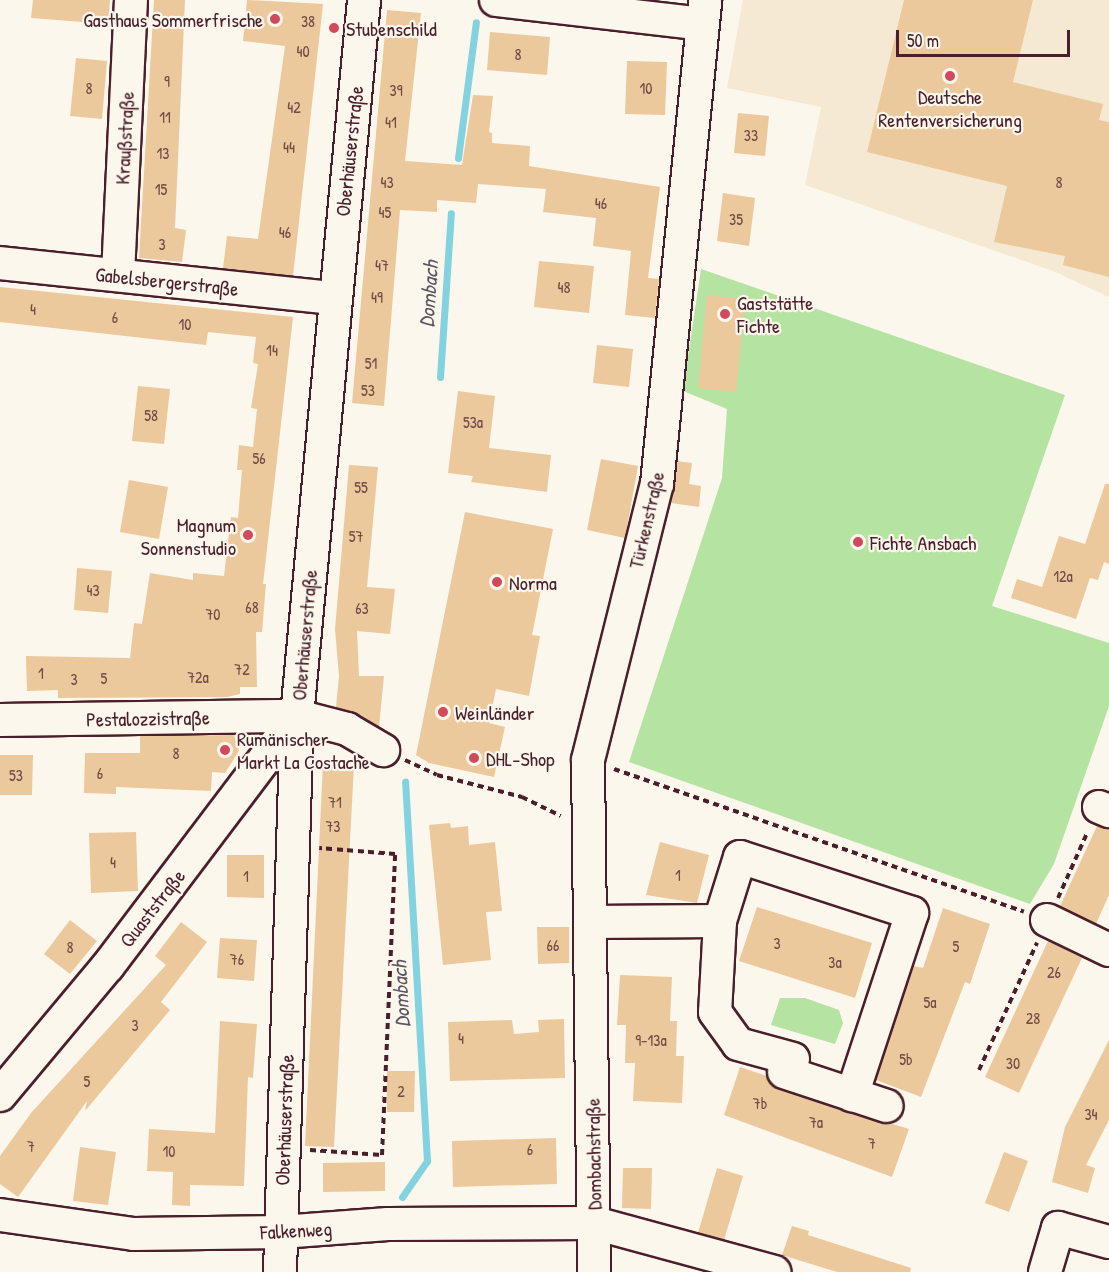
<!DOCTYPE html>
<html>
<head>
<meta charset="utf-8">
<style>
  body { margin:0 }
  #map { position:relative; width:1109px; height:1272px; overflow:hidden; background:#fbf7ec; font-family:"Patrick Hand",sans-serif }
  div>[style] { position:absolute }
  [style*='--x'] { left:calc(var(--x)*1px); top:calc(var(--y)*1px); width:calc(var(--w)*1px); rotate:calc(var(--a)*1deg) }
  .built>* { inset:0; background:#f6e9d4 }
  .green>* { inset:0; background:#b4e3a2 }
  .stream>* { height:7px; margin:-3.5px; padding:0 3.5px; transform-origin:3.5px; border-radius:3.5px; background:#82d2df }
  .building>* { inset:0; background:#ebc99c }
  .path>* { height:4px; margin-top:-2px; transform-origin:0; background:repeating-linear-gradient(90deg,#4a1f2b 0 6px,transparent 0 10.5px) }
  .roads { filter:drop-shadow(2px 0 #4a1f2b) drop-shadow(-2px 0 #4a1f2b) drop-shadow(0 2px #4a1f2b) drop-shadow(0 -2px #4a1f2b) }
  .minor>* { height:32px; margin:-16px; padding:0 16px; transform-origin:16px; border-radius:16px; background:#fbf7ec }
  .dots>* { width:16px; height:16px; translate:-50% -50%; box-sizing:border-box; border:3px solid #fbf7ec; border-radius:50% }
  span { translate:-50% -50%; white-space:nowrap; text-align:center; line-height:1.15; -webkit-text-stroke:4.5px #fbf7ec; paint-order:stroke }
  .number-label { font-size:16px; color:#724a47 }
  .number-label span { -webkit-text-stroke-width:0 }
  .poi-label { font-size:20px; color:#4a1f2b }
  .right { translate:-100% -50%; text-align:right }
  .left { translate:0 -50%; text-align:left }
  .street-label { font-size:20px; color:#4a1f2b }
  .water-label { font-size:21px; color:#5b5561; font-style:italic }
  .scale { position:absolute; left:896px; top:30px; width:174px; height:27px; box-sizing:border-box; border:3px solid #4a1f2b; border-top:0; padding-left:8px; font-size:18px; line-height:21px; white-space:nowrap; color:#4a1f2b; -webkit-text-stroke:4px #fbf7ec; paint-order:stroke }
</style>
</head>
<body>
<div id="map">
  <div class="built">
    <i style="clip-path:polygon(743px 0,1109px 0,1109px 297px,1053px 271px,805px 185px,821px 107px,727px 88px)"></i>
  </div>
  <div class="green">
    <i style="clip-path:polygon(701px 269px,1065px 395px,992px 606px,1109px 643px,1109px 706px,1054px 864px,1030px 904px,629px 762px,722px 478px,727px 409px,683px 391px)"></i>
    <i style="clip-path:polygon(780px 998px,805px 998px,839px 1010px,843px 1023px,835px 1044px,771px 1025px)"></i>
  </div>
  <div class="stream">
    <i style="--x:458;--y:158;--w:137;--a:-82.5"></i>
    <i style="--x:440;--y:377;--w:164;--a:-86.2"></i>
    <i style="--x:402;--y:1197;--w:44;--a:-55.2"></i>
    <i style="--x:427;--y:1161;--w:380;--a:-93.3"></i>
  </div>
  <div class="building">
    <i style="clip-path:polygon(33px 0,110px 0,108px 24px,31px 18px)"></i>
    <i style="clip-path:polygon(154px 0,185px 0,175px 228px,186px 230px,182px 262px,139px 258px)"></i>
    <i style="clip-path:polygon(247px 0,323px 4px,293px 276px,223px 268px,227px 236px,258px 239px,285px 46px,243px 41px)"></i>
    <i style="clip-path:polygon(904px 0,1033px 0,1013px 82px,1103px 104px,1099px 120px,1109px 122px,1109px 277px,1063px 265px,1065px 256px,994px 242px,1007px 186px,867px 152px)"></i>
    <i style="clip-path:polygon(387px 10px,421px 13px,405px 161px,462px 165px,473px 95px,493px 96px,489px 132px,492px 133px,492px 143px,530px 146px,529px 166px,660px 187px,648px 278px,659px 279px,655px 318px,625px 315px,631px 251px,593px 246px,596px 218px,543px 212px,546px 189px,478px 184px,476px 203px,437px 200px,437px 212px,400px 210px,384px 406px,352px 403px)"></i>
    <i style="clip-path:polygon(490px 32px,550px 37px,547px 75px,487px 70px)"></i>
    <i style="clip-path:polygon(76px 58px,107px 61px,102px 119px,70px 116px)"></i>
    <i style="clip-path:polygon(627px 61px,667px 62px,665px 115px,625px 114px)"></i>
    <i style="clip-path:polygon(738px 113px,769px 116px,765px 156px,734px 153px)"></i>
    <i style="clip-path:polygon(723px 193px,755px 198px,749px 246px,717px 241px)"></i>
    <i style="clip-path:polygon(539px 261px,594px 266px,589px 313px,534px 307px)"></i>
    <i style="clip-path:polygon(0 287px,293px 317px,263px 584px,266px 584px,262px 632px,256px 632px,257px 687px,240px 687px,240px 694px,227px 697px,58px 698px,58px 690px,27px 691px,26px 656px,130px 658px,134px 623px,142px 624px,150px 573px,193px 580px,193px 573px,224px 576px,231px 517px,238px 518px,242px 470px,237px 470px,239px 445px,253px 447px,257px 409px,251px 408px,258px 364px,253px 363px,256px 337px,208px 332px,206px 345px,0 322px)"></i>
    <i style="clip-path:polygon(707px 295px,745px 299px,736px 392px,698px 388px)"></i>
    <i style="clip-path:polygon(597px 345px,633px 349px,629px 387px,593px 383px)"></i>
    <i style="clip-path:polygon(138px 386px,170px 389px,164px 444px,132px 441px)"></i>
    <i style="clip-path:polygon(458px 391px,495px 396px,489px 448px,551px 455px,547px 492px,471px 482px,473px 476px,448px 473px)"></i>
    <i style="clip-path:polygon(601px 459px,638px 466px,625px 538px,587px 530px)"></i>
    <i style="clip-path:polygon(677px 461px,692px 463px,689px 484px,701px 486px,699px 507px,671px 503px)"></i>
    <i style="clip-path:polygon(349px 465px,378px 467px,367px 587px,395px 589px,390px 634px,357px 631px,359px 676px,384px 676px,379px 727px,336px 707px,339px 676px,335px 629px)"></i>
    <i style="clip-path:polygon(129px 480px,168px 487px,159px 539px,120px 532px)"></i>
    <i style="clip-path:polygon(1105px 484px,1109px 484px,1109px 564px,1104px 562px,1098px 580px,1090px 578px,1076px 619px,1011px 598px,1017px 579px,1042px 587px,1059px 536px,1085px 544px)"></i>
    <i style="clip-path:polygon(465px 512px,553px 529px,532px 635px,540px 636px,529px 696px,496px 689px,489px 723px,505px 727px,494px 777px,429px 763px,416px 755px)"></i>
    <i style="clip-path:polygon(77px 568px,112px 571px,108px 613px,74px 610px)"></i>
    <i style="clip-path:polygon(234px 735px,239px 751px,225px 773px,212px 772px,211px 791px,116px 787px,116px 794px,84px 793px,85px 753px,140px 753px,140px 736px)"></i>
    <i style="clip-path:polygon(0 755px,33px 755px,32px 795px,0 795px)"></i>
    <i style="clip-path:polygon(323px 763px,354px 765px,334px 1147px,305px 1146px)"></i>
    <i style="clip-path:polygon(450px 823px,451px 828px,468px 826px,469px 845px,495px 842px,502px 911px,486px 912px,491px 960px,443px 965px,429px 825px)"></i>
    <i style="clip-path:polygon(1097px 826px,1109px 829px,1109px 895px,1096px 924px,1060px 906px)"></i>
    <i style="clip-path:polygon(136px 832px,138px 891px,91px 893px,89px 833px)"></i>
    <i style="clip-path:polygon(660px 842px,709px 855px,697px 903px,646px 895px)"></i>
    <i style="clip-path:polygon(227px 855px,264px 855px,264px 898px,227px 897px)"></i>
    <i style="clip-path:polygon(757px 907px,872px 943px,855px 998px,739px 961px)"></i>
    <i style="clip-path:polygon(943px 908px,990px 924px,970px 984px,965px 982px,921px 1097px,876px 1080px,914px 966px,923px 968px)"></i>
    <i style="clip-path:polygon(70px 920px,97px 941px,70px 974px,44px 954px)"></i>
    <i style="clip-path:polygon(181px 922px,207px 942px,161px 1002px,170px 1010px,85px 1111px,87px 1101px,18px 1197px,0 1184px,0 1156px,31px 1113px,166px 965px,155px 956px)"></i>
    <i style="clip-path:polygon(537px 927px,569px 927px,569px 963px,538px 964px)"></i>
    <i style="clip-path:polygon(220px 938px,257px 940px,254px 981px,217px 978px)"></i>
    <i style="clip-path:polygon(1048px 941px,1082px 958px,1019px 1093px,985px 1077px)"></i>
    <i style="clip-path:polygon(620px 975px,672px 977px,670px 1021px,677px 1021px,676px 1056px,684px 1056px,682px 1103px,633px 1101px,635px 1063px,625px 1063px,626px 1025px,617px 1025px)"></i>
    <i style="clip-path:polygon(564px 1019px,565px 1078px,450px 1081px,448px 1022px,512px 1020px,514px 1034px,539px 1032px,538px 1020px)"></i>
    <i style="clip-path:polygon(220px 1021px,257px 1024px,253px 1078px,248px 1077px,244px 1186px,190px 1185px,190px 1206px,172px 1205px,173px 1172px,147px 1171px,149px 1129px,215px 1133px)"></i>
    <i style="clip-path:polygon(1109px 1040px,1109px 1120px,1086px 1165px,1095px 1168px,1088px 1193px,1052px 1182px,1065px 1127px)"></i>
    <i style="clip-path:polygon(740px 1067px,767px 1076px,778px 1089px,909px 1129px,892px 1177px,724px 1115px)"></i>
    <i style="clip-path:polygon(387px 1071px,415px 1071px,414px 1112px,387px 1112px)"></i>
    <i style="clip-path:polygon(556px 1138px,557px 1184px,453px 1187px,452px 1141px)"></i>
    <i style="clip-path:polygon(80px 1147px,116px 1152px,108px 1205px,73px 1201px)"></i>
    <i style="clip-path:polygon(1004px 1152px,1028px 1161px,1009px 1212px,985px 1203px)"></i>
    <i style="clip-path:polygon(385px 1162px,385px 1191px,323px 1192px,323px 1163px)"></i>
    <i style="clip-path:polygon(623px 1168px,652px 1168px,651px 1209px,622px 1208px)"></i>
    <i style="clip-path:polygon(717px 1168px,743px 1176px,724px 1240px,698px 1233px)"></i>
    <i style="clip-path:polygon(792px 1226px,809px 1231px,808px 1235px,911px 1268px,910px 1272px,837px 1272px,782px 1255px)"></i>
  </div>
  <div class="path">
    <i style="--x:405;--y:760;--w:35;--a:25"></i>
    <i style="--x:437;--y:775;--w:88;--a:14.5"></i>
    <i style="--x:522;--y:797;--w:43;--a:26"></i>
    <i style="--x:614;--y:769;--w:434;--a:19.2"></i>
    <i style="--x:1058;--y:898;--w:73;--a:-65.9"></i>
    <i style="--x:979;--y:1070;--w:140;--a:-65.5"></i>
    <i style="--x:310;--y:1150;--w:72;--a:4"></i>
    <i style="--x:382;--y:1155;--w:301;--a:-87.5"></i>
    <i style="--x:395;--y:854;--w:76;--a:-175.5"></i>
  </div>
  <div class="roads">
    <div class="minor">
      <i style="--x:496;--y:0;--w:207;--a:6.6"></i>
      <i style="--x:0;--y:263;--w:336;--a:6"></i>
      <i style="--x:118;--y:275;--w:275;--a:-87.3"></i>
      <i style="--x:0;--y:720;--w:297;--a:-0.8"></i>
      <i style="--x:297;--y:716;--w:52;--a:14.6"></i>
      <i style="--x:347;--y:729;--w:42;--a:30.3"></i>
      <i style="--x:1099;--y:807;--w:11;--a:22"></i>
      <i style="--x:1047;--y:920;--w:69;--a:25.8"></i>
      <i style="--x:720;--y:921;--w:67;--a:-72.6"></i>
      <i style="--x:740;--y:857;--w:181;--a:18"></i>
      <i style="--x:912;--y:913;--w:192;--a:108.2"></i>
      <i style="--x:590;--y:922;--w:130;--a:-0.4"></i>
      <i style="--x:720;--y:921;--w:91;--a:93.1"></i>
      <i style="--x:715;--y:1012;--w:39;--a:54"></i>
      <i style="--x:738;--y:1044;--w:57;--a:15.3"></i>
      <i style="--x:784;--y:1072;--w:108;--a:18.3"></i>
      <i style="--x:0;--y:1095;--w:168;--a:-50.1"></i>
      <i style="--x:108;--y:966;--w:313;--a:-52.9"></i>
      <i style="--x:0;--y:1215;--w:135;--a:8.1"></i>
      <i style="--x:134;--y:1234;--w:147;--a:-0.8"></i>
      <i style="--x:281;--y:1232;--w:107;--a:-4.3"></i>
      <i style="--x:388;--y:1224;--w:206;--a:-0.3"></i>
      <i style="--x:594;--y:1223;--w:187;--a:15.2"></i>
      <i style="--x:280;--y:1272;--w:556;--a:-88.25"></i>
      <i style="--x:297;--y:716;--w:719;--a:-84.65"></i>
      <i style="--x:594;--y:1272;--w:512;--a:-90.67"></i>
      <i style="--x:588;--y:760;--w:284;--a:-76"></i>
      <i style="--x:657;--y:484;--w:486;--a:-84.3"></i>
      <i style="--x:1045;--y:1272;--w:46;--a:-73.5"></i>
      <i style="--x:1058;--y:1228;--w:53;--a:15.4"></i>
    </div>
  </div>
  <div class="dots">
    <i style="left:275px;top:19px;background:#d1495b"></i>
    <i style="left:334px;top:28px;background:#d1495b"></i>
    <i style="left:950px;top:76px;background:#d1495b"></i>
    <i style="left:725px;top:314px;background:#d1495b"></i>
    <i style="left:248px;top:535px;background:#d1495b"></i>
    <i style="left:858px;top:542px;background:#d1495b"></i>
    <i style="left:497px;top:582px;background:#d1495b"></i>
    <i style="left:443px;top:712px;background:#d1495b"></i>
    <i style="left:225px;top:750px;background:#d1495b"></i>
    <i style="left:474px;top:758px;background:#d1495b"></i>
  </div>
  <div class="number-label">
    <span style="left:308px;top:21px">38</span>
    <span style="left:303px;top:51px">40</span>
    <span style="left:518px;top:54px">8</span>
    <span style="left:167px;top:81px">9</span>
    <span style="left:89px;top:88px">8</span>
    <span style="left:646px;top:88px">10</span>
    <span style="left:396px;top:90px">39</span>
    <span style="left:294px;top:107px">42</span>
    <span style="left:165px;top:117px">11</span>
    <span style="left:391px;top:122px">41</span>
    <span style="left:751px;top:135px">33</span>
    <span style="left:289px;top:147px">44</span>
    <span style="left:163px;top:153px">13</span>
    <span style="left:387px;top:182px">43</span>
    <span style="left:1059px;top:182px">8</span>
    <span style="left:161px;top:189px">15</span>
    <span style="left:601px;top:203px">46</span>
    <span style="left:385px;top:212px">45</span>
    <span style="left:736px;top:219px">35</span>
    <span style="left:285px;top:232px">46</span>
    <span style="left:162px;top:244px">3</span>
    <span style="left:382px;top:265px">47</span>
    <span style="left:564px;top:287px">48</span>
    <span style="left:377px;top:297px">49</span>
    <span style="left:33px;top:309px">4</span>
    <span style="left:115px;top:317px">6</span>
    <span style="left:185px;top:324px">10</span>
    <span style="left:272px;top:350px">14</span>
    <span style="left:371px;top:363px">51</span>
    <span style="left:368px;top:390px">53</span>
    <span style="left:151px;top:415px">58</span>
    <span style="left:473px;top:422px">53a</span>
    <span style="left:259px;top:458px">56</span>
    <span style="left:361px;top:487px">55</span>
    <span style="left:356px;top:536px">57</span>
    <span style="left:1063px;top:576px">12a</span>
    <span style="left:93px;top:590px">43</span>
    <span style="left:252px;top:607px">68</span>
    <span style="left:362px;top:608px">63</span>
    <span style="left:213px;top:614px">70</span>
    <span style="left:242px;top:669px">72</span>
    <span style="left:41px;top:673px">1</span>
    <span style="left:198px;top:677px">72a</span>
    <span style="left:104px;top:678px">5</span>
    <span style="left:74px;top:679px">3</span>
    <span style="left:176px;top:753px">8</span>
    <span style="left:100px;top:773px">6</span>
    <span style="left:16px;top:775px">53</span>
    <span style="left:335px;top:802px">71</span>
    <span style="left:333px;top:826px">73</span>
    <span style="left:113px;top:862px">4</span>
    <span style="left:678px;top:875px">1</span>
    <span style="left:246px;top:876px">1</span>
    <span style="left:777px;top:943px">3</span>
    <span style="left:553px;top:945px">66</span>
    <span style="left:956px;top:946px">5</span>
    <span style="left:70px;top:947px">8</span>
    <span style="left:237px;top:959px">76</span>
    <span style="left:835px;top:962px">3a</span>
    <span style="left:1054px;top:972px">26</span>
    <span style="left:930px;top:1002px">5a</span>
    <span style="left:1033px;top:1018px">28</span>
    <span style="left:135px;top:1025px">3</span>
    <span style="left:461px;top:1038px">4</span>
    <span style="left:651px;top:1040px">9-13a</span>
    <span style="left:906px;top:1059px">5b</span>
    <span style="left:1013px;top:1063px">30</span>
    <span style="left:87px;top:1081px">5</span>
    <span style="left:401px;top:1091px">2</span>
    <span style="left:760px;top:1103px">7b</span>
    <span style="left:1091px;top:1114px">34</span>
    <span style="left:816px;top:1122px">7a</span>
    <span style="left:872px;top:1143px">7</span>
    <span style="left:31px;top:1146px">7</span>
    <span style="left:530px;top:1149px">6</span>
    <span style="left:169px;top:1151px">10</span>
  </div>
  <div class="poi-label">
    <span class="right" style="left:263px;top:19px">Gasthaus Sommerfrische</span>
    <span class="left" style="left:346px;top:28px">Stubenschild</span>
    <span style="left:950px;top:108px">Deutsche<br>Rentenversicherung</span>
    <span class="left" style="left:737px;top:314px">Gaststätte<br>Fichte</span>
    <span class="right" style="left:236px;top:536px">Magnum<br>Sonnenstudio</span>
    <span class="left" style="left:870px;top:542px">Fichte Ansbach</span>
    <span class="left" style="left:509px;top:582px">Norma</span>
    <span class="left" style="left:455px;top:712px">Weinländer</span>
    <span class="left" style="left:237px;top:750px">Rumänischer<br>Markt La Costache</span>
    <span class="left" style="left:486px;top:758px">DHL-Shop</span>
  </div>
  <div class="street-label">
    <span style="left:124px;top:138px;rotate:-87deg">Kraußstraße</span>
    <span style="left:349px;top:151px;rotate:-84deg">Oberhäuserstraße</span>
    <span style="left:167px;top:281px;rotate:6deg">Gabelsbergerstraße</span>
    <span style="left:646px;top:520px;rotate:-77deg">Türkenstraße</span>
    <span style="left:304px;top:635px;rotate:-85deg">Oberhäuserstraße</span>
    <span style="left:148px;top:718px;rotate:-1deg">Pestalozzistraße</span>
    <span style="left:152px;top:908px;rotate:-52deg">Quaststraße</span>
    <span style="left:284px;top:1120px;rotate:-88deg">Oberhäuserstraße</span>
    <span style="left:593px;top:1154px;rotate:-91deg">Dombachstraße</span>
    <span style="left:296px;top:1230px;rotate:-3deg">Falkenweg</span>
  </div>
  <div class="water-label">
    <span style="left:429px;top:294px;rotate:-86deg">Dombach</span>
    <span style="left:401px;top:994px;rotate:-93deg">Dombach</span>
  </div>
  <div class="scale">50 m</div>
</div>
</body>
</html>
